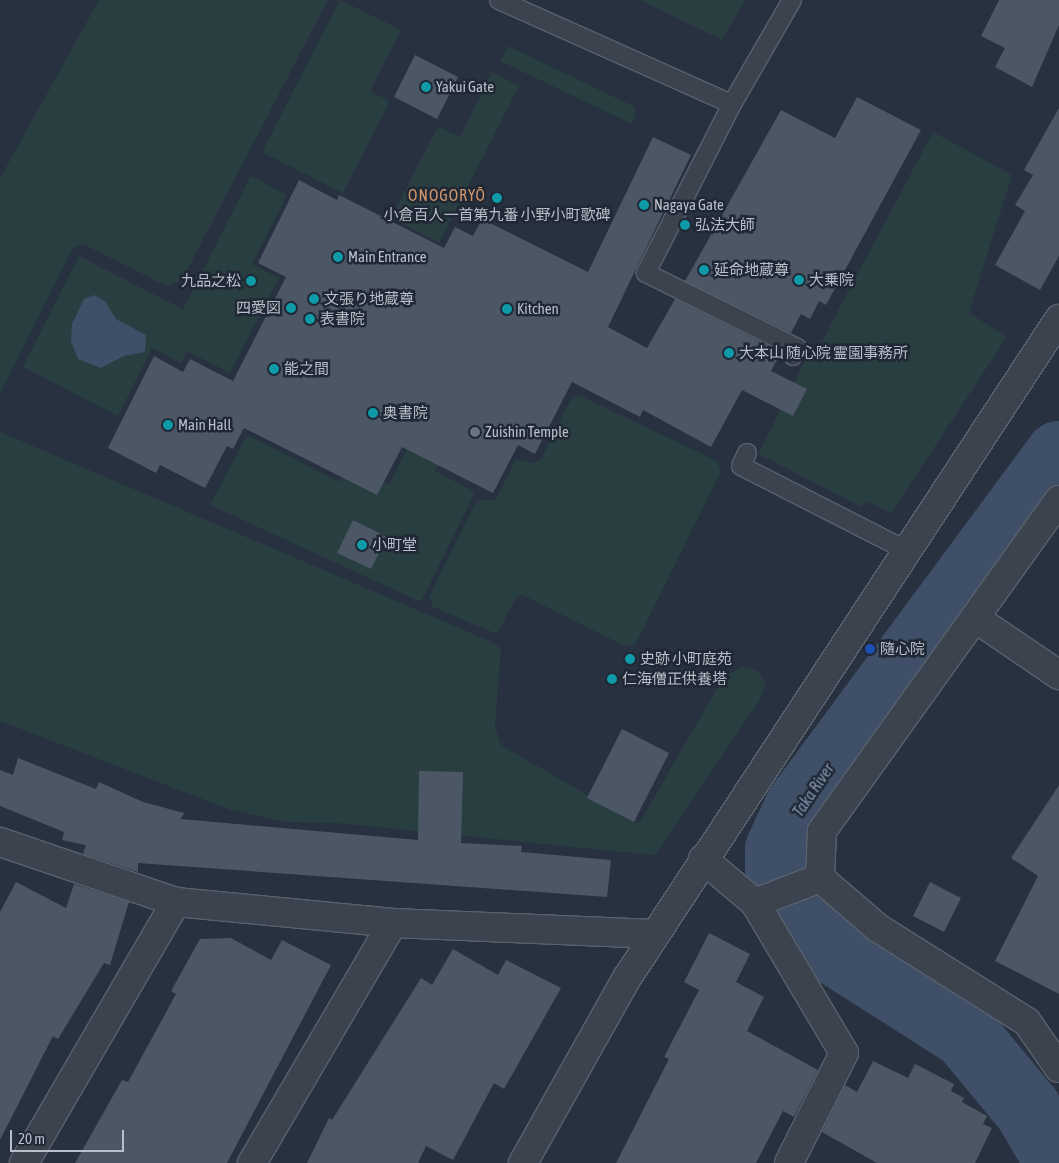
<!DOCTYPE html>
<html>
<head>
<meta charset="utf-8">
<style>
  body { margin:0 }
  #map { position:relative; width:1059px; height:1163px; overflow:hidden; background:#27313f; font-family:"Asap Condensed","Noto Sans JP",sans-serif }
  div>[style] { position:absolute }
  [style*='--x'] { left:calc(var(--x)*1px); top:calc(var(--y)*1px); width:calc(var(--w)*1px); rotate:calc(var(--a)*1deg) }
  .green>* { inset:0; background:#293e40 }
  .water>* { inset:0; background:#3e4f67 }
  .river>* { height:68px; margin:-34px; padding:0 34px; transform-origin:34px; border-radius:34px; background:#3e4f67 }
  .building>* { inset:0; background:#4b5765 }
  .roads { filter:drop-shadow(1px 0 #59616d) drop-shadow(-1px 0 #59616d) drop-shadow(0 1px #59616d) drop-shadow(0 -1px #59616d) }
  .service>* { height:18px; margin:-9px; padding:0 9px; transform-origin:9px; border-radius:9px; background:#3b434f }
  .minor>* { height:28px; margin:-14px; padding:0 14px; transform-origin:14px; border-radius:14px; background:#3b434f }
  .tertiary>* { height:28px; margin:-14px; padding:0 14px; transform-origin:14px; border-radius:14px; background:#3b434f }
  .dots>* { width:14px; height:14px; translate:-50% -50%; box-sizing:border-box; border:2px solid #202835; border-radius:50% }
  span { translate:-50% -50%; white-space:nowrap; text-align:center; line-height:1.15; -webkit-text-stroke:5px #202835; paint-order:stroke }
  .poi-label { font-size:15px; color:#b8bfca }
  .left { translate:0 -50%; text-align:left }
  .right { translate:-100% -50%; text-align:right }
  .neighbourhood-label { font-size:16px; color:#d0976c; letter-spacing:1px }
  .water-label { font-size:16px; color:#8195b0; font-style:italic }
  .scale { position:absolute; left:10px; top:1130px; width:114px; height:22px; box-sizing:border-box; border:2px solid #b8bfca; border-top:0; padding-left:6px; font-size:15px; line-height:18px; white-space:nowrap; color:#b8bfca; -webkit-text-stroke:4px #202835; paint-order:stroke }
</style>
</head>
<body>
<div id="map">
  <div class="green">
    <i style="clip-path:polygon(99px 0,328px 0,182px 280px,166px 286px,83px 244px,73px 248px,0 394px,0 178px)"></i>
    <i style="clip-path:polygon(340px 0,401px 30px,370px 91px,390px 101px,343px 193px,262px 152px)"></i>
    <i style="clip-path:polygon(640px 0,745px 0,722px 40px)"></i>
    <i style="clip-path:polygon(508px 46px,633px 106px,636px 111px,632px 124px,500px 61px)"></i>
    <i style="clip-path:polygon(492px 72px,519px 86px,439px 243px,391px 218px,438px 126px,460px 137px)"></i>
    <i style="clip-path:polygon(933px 132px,1012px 175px,969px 313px,1007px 337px,891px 513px,866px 501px,862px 507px,758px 454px,808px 355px,813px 358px)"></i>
    <i style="clip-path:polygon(251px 176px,287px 195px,252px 264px,279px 278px,230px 373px,187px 351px,181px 363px,152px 348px,118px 416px,23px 367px,79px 256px,183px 309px)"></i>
    <i style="clip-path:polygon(581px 396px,717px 461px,721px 472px,635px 645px,625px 646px,523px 595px,517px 596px,497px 634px,433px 607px,429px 597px,477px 500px,495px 500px,516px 459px,534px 463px,541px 459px,572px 397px)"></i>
    <i style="clip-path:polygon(428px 408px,459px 424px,435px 471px,475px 492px,421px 602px,210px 505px,247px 435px,340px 482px,349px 465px,389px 485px)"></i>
    <i style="clip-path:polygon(0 432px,490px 641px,501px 648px,495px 727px,501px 745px,636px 823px,640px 822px,724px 676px,743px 667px,758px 671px,766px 683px,761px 698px,657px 853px,652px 855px,336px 823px,286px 822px,231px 810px,0 721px)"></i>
  </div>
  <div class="water">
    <i style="clip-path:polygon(94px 295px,105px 301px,116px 319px,146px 335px,145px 352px,124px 356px,101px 368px,78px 359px,71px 341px,72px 324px,84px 299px)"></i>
  </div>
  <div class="river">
    <i style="--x:1059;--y:455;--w:439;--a:126.5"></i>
    <i style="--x:798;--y:808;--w:45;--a:114.9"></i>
    <i style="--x:779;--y:849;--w:27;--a:90"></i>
    <i style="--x:779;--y:876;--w:51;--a:66.9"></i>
    <i style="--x:799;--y:923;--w:38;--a:40"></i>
    <i style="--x:828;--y:947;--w:164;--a:32.5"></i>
    <i style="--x:966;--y:1035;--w:97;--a:50.4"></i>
    <i style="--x:1028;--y:1110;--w:61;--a:59.7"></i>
  </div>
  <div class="building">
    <i style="clip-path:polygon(999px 0,1059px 0,1059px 25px,1032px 87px,995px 67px,1005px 48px,981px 36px)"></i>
    <i style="clip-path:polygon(415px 55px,458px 77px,437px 119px,394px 97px)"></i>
    <i style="clip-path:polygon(857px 97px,921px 130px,826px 305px,819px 301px,810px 319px,801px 314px,791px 333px,685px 281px,781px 110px,835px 138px)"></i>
    <i style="clip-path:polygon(1059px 108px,1059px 256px,1040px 290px,995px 265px,1025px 211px,1015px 205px,1033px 175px,1024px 170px)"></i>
    <i style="clip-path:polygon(653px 137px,691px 155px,608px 327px,647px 348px,675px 299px,781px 352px,771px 371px,807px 389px,793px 416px,742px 390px,711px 447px,643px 410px,640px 417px,572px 382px,535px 454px,518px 445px,493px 493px,402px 447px,377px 495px,244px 428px,233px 449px,227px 446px,205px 488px,160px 465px,156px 473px,108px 448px,154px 356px,183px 372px,190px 359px,233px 381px,286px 277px,258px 263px,299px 180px,337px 200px,339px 195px,444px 248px,455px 227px,473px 236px,482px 219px,588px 272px)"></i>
    <i style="clip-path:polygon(353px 520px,387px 537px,371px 569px,337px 553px)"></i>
    <i style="clip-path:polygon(622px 729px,669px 753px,634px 822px,587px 798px)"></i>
    <i style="clip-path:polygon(18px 758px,96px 789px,99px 782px,143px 802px,184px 813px,181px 819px,418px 840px,419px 771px,463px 772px,461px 843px,522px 846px,521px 852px,611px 860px,607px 897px,138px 863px,138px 872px,83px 854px,86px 845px,62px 840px,64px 832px,0 806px,0 770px,13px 775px)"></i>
    <i style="clip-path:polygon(1059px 785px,1059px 994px,995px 961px,1038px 876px,1011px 858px)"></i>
    <i style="clip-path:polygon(16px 882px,66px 908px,74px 884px,129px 902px,110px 965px,104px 963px,58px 1039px,53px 1036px,0 1140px,0 912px)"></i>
    <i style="clip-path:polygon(930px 882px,961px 898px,944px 932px,913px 916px)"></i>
    <i style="clip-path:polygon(709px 933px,750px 954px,736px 982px,764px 997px,747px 1031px,818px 1070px,794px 1117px,783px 1111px,756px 1163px,616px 1163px,669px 1059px,664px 1057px,699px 990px,684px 982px)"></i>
    <i style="clip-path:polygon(231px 938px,271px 960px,282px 940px,331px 965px,227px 1163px,75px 1163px,122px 1080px,128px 1082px,176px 994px,171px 991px,200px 939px)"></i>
    <i style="clip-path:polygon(453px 949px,498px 975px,506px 960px,561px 988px,504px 1089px,494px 1083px,453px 1160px,426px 1146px,418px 1163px,307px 1163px,329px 1118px,332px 1120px,421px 978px,432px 985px)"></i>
    <i style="clip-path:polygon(873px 1061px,908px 1078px,915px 1064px,954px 1084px,951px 1091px,964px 1098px,962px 1102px,987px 1116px,983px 1124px,992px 1128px,975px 1163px,877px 1163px,822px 1132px,845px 1085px,857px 1092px)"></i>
  </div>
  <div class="roads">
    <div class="service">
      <i style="--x:499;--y:0;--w:255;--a:24.1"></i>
      <i style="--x:792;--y:0;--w:120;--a:120"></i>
      <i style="--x:732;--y:104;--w:190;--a:117"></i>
      <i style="--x:646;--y:273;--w:169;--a:26.4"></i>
      <i style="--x:797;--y:348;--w:9;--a:117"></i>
      <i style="--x:747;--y:453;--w:14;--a:115"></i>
      <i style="--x:741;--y:466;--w:187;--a:27"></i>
    </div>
    <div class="minor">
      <i style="--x:1059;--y:500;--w:407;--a:125.6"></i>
      <i style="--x:822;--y:831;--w:47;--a:92.4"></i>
      <i style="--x:820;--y:878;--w:77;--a:40.8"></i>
      <i style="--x:878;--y:928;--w:176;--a:32.2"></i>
      <i style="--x:1027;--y:1022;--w:56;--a:55.2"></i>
      <i style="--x:975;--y:618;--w:102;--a:34.2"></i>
      <i style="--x:0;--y:842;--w:186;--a:18.8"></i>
      <i style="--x:176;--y:902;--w:218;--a:5.5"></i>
      <i style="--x:393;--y:923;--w:262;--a:2.4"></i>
      <i style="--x:703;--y:859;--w:68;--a:40.2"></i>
      <i style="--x:755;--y:903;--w:174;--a:59.3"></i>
      <i style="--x:844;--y:1053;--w:123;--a:116.6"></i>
      <i style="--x:755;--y:903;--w:70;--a:-21"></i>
      <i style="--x:24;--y:1163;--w:302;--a:-59.8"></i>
      <i style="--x:252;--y:1163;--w:278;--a:-59.6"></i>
    </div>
    <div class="tertiary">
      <i style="--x:523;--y:1163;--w:212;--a:-60.7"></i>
      <i style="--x:627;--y:978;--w:788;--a:-56.75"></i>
    </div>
  </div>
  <div class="dots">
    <i style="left:426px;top:87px;background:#0f9aa8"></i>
    <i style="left:497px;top:198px;background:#0f9aa8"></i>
    <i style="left:644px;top:205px;background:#0f9aa8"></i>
    <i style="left:685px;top:225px;background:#0f9aa8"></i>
    <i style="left:338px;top:257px;background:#0f9aa8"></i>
    <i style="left:704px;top:270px;background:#0f9aa8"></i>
    <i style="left:799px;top:280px;background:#0f9aa8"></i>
    <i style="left:251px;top:281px;background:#0f9aa8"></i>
    <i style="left:314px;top:299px;background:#0f9aa8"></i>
    <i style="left:291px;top:308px;background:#0f9aa8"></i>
    <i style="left:507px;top:309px;background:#0f9aa8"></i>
    <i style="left:310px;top:319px;background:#0f9aa8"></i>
    <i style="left:729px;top:353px;background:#0f9aa8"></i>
    <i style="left:274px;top:369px;background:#0f9aa8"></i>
    <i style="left:373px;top:413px;background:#0f9aa8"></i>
    <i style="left:168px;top:425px;background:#0f9aa8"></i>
    <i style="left:475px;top:432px;background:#6b7280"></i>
    <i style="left:362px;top:545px;background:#0f9aa8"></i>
    <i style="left:870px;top:649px;background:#1a4fb4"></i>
    <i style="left:630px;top:659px;background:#0f9aa8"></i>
    <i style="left:612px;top:679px;background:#0f9aa8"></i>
  </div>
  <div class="poi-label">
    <span class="left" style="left:436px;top:87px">Yakui Gate</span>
    <span class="left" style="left:654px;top:205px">Nagaya Gate</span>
    <span style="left:497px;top:215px">小倉百人一首第九番 小野小町歌碑</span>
    <span class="left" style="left:695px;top:225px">弘法大師</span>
    <span class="left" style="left:348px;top:257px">Main Entrance</span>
    <span class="left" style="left:714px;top:270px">延命地蔵尊</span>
    <span class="left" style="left:809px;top:280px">大乗院</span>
    <span class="right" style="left:241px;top:281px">九品之松</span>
    <span class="left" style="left:324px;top:299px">文張り地蔵尊</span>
    <span class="right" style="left:281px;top:308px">四愛図</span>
    <span class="left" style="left:517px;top:309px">Kitchen</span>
    <span class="left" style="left:320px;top:319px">表書院</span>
    <span class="left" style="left:739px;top:353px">大本山 随心院 霊園事務所</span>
    <span class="left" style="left:284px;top:369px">能之間</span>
    <span class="left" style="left:383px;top:413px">奥書院</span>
    <span class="left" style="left:178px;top:425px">Main Hall</span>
    <span class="left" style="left:485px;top:432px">Zuishin Temple</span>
    <span class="left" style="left:372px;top:545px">小町堂</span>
    <span class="left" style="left:880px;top:649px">隨心院</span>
    <span class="left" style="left:640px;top:659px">史跡 小町庭苑</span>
    <span class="left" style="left:622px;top:679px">仁海僧正供養塔</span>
  </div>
  <div class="neighbourhood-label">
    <span style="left:447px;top:195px">ONOGORYŌ</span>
  </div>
  <div class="water-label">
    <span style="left:813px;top:790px;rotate:-56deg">Taka River</span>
  </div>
  <div class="scale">20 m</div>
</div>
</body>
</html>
